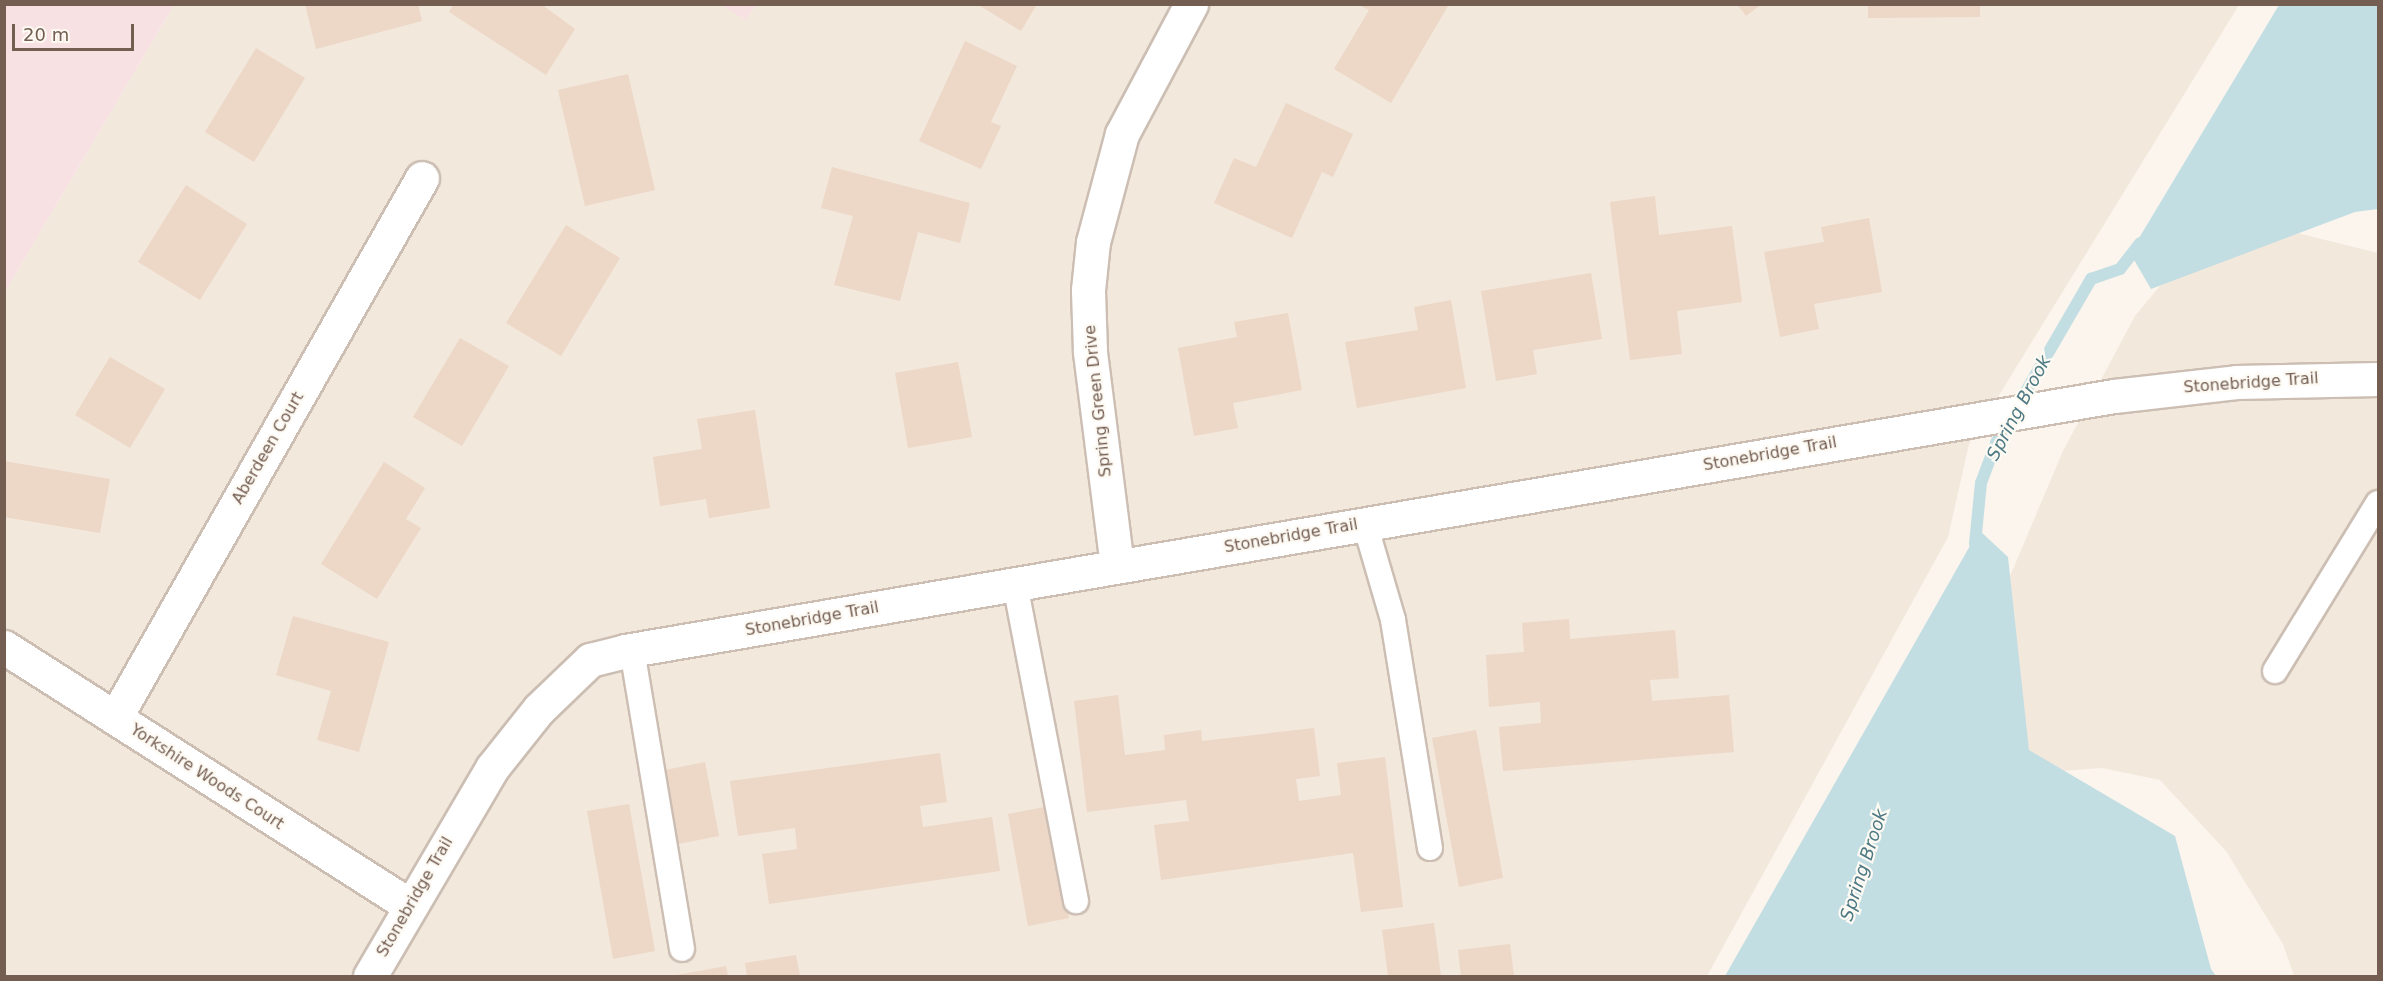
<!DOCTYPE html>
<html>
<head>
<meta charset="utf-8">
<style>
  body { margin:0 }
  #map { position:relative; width:2383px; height:981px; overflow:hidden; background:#fbf5ed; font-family:"DejaVu Sans",sans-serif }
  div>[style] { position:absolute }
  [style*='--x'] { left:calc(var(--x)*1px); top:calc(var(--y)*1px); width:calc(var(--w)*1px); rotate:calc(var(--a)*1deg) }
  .residential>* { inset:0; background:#f2e8dc }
  .medical>* { inset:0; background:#f7e1e3 }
  .water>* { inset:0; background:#c3dee3 }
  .stream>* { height:12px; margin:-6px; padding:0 6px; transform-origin:6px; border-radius:6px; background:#c3dee3 }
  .building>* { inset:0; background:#edd7c7 }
  .roads { filter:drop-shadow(2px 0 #ccbeb3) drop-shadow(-2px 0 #ccbeb3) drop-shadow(0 2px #ccbeb3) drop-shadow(0 -2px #ccbeb3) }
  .service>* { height:24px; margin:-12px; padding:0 12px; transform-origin:12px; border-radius:12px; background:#fff }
  .minor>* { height:33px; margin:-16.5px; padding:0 16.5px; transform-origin:16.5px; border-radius:16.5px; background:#fff }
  span { translate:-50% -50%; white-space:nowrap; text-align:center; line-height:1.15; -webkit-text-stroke:4.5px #fdf9f3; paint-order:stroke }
  .street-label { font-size:16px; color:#745e52 }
  .water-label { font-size:18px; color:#4d7a84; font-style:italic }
  .frame { position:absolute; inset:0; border:6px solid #745e52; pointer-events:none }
  .scale { position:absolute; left:12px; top:24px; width:122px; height:27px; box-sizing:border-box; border:3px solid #745e52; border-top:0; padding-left:8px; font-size:18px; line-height:21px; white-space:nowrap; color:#745e52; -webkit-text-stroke:4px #fdf9f3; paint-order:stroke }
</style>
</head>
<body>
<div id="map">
  <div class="residential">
    <i style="clip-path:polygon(721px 4px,746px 20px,756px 4px,2239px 5px,1969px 444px,1948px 537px,1707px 976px,5px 976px,5px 292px,174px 5px)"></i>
    <i style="clip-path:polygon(2257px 223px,2378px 253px,2378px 976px,2294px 976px,2283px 944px,2226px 851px,2160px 780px,2102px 768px,2034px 773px,1994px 614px,2063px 451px,2135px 316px,2198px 240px)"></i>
  </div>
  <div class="medical">
    <i style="clip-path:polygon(5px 4px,174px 5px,5px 292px,4px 5px)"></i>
    <i style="clip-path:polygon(721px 5px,756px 5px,746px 20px)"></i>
  </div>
  <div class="water">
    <i style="clip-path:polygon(2279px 5px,2378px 5px,2378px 209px,2355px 212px,2151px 289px,2130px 253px)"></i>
    <i style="clip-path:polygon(1979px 530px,2008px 557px,2029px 750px,2175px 836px,2211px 969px,2216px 976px,1725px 976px)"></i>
  </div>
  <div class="stream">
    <i style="--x:1975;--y:544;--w:61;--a:-84.4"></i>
    <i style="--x:1981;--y:483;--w:43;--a:-69.4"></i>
    <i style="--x:1996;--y:443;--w:190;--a:-59.9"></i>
    <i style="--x:2091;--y:279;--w:31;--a:-19"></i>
    <i style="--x:2120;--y:269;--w:33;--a:-52"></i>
  </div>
  <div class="building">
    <i style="clip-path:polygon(305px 4px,418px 4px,422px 21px,316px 49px)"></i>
    <i style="clip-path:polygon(454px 4px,541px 4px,575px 29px,546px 75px,449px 12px)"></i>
    <i style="clip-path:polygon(977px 4px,1037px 4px,1021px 31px)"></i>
    <i style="clip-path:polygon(1737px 4px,1762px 4px,1746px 16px)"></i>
    <i style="clip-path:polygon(1868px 4px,1980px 4px,1980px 17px,1868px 18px)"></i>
    <i style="clip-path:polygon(1359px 5px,1448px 6px,1391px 103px,1334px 69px,1369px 10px)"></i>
    <i style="clip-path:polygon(965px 41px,1017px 66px,991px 122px,1001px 126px,981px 169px,919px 141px)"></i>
    <i style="clip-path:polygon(256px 48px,305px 78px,254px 162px,205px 132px)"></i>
    <i style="clip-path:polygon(628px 74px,655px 190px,585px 206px,558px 90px)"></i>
    <i style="clip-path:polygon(1286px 103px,1353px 134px,1333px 177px,1322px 172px,1292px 238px,1214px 203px,1234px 158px,1256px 167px)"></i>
    <i style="clip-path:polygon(832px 167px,970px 203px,960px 243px,918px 232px,900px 301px,834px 285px,853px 216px,821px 208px)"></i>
    <i style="clip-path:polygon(186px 185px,247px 224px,200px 300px,138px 262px)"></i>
    <i style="clip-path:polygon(1655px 196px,1659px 235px,1732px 226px,1742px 302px,1677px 311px,1682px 354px,1630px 360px,1610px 202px)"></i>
    <i style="clip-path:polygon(1869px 218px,1882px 292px,1814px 304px,1819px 329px,1780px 337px,1764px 252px,1824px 242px,1821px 227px)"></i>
    <i style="clip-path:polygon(566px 225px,620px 258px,561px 356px,506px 323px)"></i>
    <i style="clip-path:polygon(1591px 273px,1602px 339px,1533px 350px,1537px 374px,1496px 381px,1481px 291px)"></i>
    <i style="clip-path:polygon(1451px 300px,1466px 388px,1357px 408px,1345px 342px,1418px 330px,1414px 307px)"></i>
    <i style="clip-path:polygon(1288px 313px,1302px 390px,1233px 403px,1238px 428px,1194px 436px,1178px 348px,1237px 337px,1234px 322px)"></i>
    <i style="clip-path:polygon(460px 338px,509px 366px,462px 446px,413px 417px)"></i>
    <i style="clip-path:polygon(110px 357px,165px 389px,130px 448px,75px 415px)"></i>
    <i style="clip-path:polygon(958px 362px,972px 437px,908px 448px,895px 373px)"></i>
    <i style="clip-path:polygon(755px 410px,770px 508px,709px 518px,706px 499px,660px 506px,653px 457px,702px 449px,697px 419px)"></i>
    <i style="clip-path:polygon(4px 461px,110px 479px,100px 533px,4px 517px)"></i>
    <i style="clip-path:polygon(384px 462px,425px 488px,406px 519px,421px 528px,377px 599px,321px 564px)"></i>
    <i style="clip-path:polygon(293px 616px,389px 642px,359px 752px,317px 740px,331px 691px,276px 675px)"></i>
    <i style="clip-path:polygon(1569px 619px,1570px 639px,1675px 630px,1679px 678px,1650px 680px,1652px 701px,1729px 695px,1734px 752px,1503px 771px,1499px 727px,1541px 723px,1540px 702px,1489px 707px,1486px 655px,1524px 652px,1522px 623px)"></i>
    <i style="clip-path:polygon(1118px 695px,1125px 755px,1165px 750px,1164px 735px,1201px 730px,1202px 741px,1314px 728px,1320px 776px,1296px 779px,1299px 801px,1341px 795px,1337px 763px,1385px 757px,1403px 907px,1361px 912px,1353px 853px,1161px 880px,1154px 825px,1189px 821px,1186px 800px,1087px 812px,1074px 701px)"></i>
    <i style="clip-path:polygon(1476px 730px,1503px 878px,1459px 887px,1432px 738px)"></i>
    <i style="clip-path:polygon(940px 753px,947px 802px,920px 806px,923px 827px,992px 817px,1000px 871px,769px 904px,762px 854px,797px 849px,795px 828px,738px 836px,730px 781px)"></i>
    <i style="clip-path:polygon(705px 762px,719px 836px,678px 844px,665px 770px)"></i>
    <i style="clip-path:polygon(629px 804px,655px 951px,613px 959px,587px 811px)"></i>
    <i style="clip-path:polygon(1049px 806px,1069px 918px,1028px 926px,1008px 814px)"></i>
    <i style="clip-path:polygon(1434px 923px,1441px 976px,1388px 976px,1382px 930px)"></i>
    <i style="clip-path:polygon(1510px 944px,1514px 976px,1461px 976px,1458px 950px)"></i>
    <i style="clip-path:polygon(796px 955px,800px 976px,747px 976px,745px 963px)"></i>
    <i style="clip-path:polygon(726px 966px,728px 976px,677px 976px,677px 975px)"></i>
  </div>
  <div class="roads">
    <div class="service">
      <i style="--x:1365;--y:524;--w:100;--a:73.7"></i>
      <i style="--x:1393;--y:620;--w:231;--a:80.8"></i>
      <i style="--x:1015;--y:584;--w:323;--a:79.1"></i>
      <i style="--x:632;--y:650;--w:303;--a:80.5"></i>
      <i style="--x:2275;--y:671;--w:197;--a:-58.5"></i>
    </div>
    <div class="minor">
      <i style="--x:1117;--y:566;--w:217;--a:-97.2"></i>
      <i style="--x:1090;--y:351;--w:61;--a:-91.9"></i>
      <i style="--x:1088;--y:290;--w:48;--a:-84.1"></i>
      <i style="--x:1093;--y:242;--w:112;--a:-75"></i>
      <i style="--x:1122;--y:134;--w:147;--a:-62"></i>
      <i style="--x:4;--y:647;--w:482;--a:32.5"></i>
      <i style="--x:115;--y:718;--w:621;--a:-60.38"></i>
      <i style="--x:370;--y:976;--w:241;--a:-59.6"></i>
      <i style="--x:492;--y:768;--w:75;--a:-51.5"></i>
      <i style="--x:539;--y:709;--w:71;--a:-43.9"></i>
      <i style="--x:590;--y:660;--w:36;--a:-14"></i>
      <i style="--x:625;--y:651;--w:1511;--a:-9.72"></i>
      <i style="--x:2114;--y:396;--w:123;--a:-6.5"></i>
      <i style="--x:2236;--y:382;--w:142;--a:-1.2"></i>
    </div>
  </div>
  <div class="street-label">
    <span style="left:2251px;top:383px;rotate:-4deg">Stonebridge Trail</span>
    <span style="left:1098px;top:401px;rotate:-96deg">Spring Green Drive</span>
    <span style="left:268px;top:448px;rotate:-60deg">Aberdeen Court</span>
    <span style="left:1770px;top:454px;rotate:-10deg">Stonebridge Trail</span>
    <span style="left:1291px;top:536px;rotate:-10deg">Stonebridge Trail</span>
    <span style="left:812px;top:619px;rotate:-10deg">Stonebridge Trail</span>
    <span style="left:207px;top:777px;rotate:33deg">Yorkshire Woods Court</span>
    <span style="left:415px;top:897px;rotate:-60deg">Stonebridge Trail</span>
  </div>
  <div class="water-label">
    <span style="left:2019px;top:408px;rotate:-62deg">Spring Brook</span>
    <span style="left:1864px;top:865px;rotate:-72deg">Spring Brook</span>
  </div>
  <div class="frame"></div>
  <div class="scale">20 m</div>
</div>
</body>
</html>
